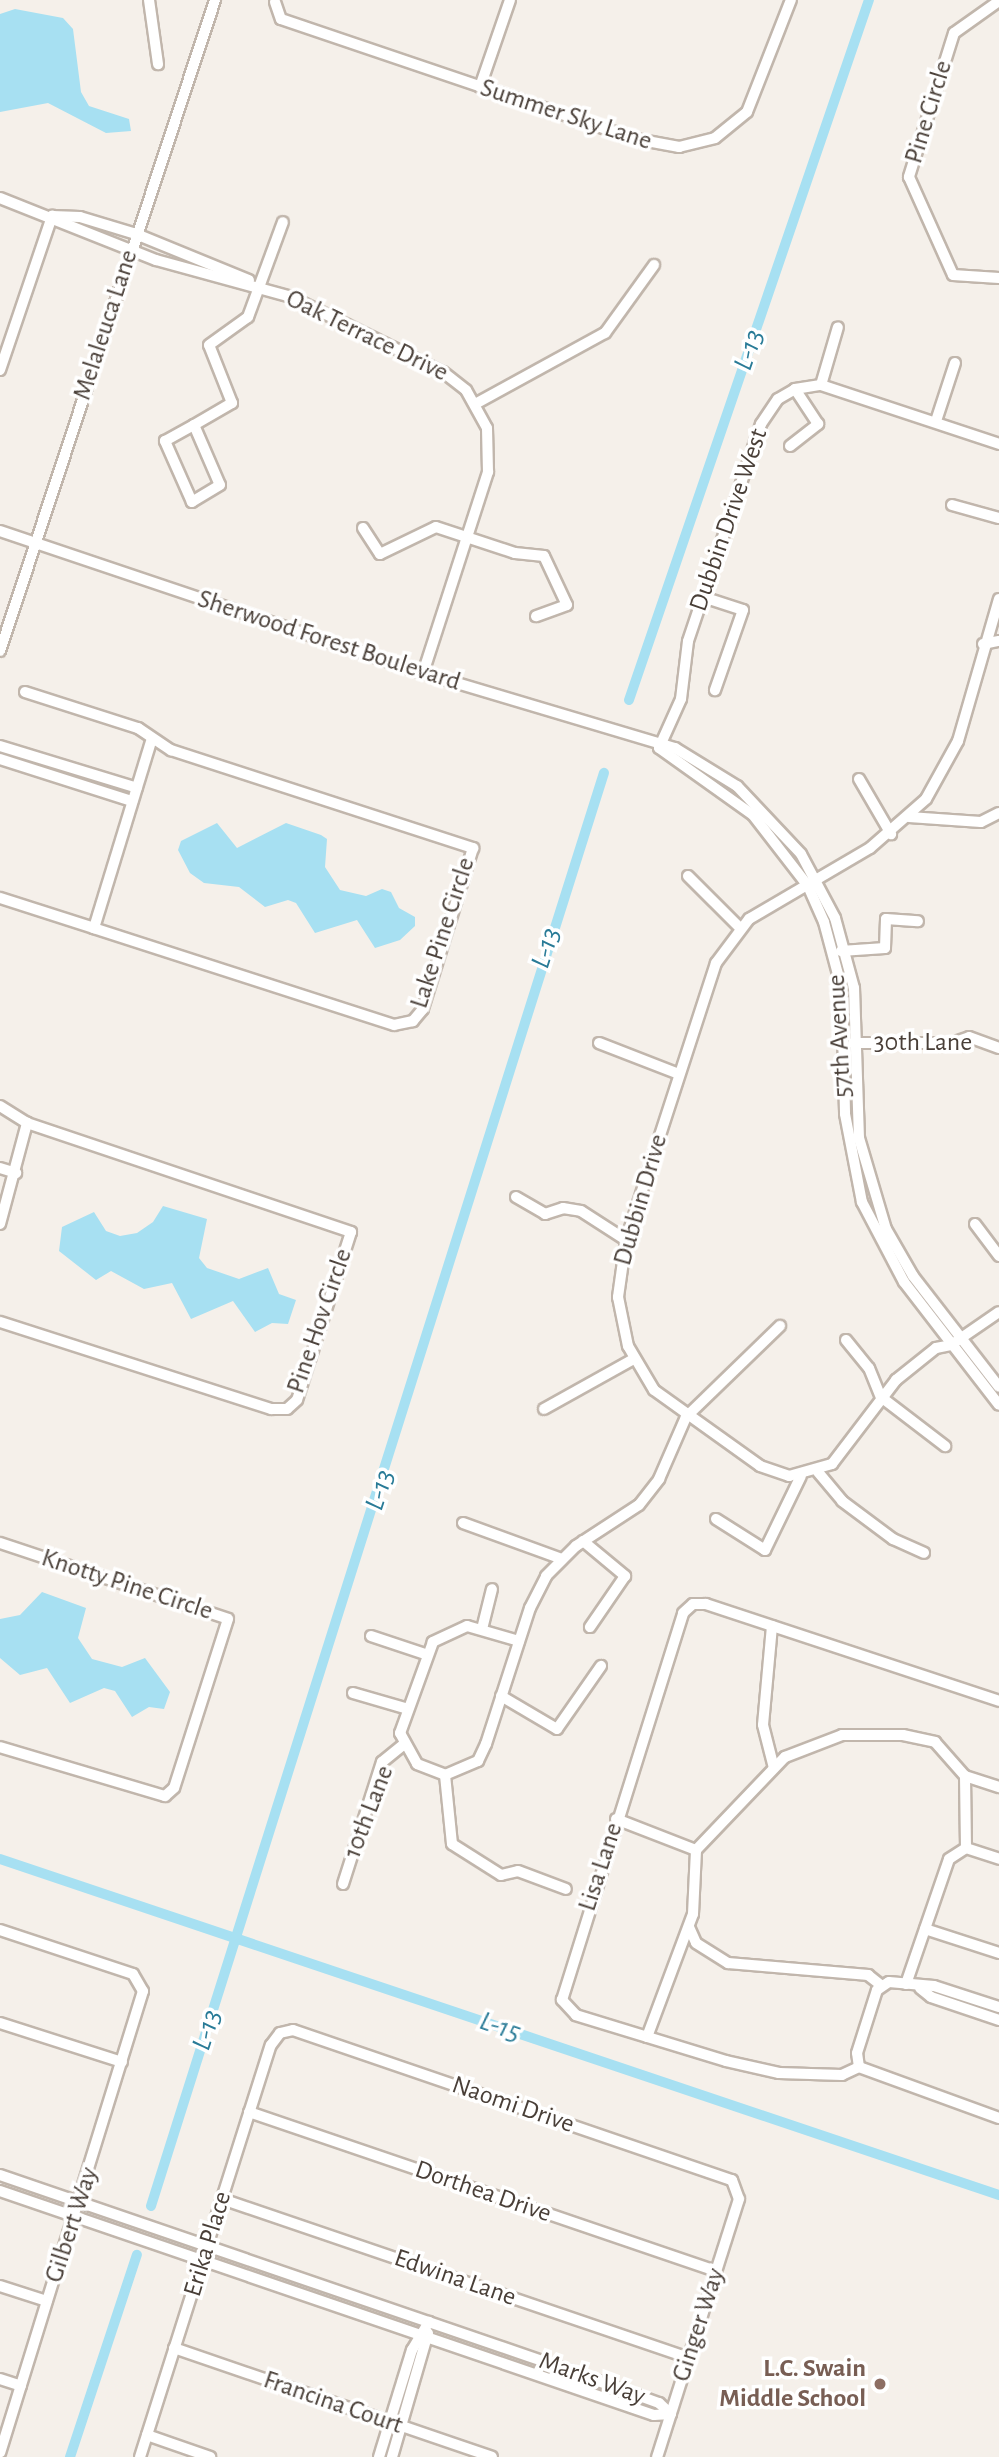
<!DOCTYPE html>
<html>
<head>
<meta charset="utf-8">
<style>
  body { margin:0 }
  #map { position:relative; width:999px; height:2457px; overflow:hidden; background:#f5f0ea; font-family:"Alegreya Sans",sans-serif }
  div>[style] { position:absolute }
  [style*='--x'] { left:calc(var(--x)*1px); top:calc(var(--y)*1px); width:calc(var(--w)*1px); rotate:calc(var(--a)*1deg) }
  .water>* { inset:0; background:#a7e0f2 }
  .canal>* { height:10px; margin:-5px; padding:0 5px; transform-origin:5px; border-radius:5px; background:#a7e0f2 }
  .roads { filter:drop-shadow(2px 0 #c1b6ac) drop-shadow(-2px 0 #c1b6ac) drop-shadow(0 2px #c1b6ac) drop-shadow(0 -2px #c1b6ac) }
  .minor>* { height:10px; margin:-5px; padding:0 5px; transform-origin:5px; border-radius:5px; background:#fff }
  .dots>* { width:19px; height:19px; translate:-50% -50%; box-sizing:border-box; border:4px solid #fff; border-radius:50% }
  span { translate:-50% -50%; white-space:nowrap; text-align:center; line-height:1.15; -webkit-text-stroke:7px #fff; paint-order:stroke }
  .street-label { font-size:26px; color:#493f38 }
  .education-label { font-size:26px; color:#785e54; font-weight:700 }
  .right { translate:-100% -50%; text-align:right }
  .water-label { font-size:28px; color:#297b97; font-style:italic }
</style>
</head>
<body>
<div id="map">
  <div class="water">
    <i style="clip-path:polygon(15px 9px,63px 18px,73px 29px,81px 92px,89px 106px,129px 119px,131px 131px,106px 133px,48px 103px,0 112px,0 14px)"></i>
    <i style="clip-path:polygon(217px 823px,237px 848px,286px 823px,321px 835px,327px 839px,325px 867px,340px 890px,366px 896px,382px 889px,391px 892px,399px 908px,415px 917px,415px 926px,400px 940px,375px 948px,357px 920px,315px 933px,296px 903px,288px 900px,265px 907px,239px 887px,204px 883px,190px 873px,178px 850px,181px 841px)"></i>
    <i style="clip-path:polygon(163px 1206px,207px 1219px,199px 1258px,207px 1268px,239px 1279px,268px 1268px,279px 1294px,296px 1300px,288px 1324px,272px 1323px,255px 1332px,233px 1301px,191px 1319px,172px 1283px,144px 1289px,111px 1271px,96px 1280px,59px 1251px,62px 1227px,94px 1212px,106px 1231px,120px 1236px,137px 1233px,153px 1222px)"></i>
    <i style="clip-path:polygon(42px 1592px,86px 1608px,78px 1638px,92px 1659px,122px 1667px,145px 1658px,170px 1692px,164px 1709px,149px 1707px,132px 1717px,115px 1691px,104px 1688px,70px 1703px,47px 1668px,20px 1675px,0 1658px,0 1619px,20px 1615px)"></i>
  </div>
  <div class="canal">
    <i style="--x:629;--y:700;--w:740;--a:-71.08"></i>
    <i style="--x:0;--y:1859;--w:1054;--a:18.59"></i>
    <i style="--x:151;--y:2206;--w:1503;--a:-72.46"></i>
    <i style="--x:70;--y:2457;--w:213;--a:-71.7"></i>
  </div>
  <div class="roads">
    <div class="minor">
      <i style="--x:149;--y:0;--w:65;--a:82"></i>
      <i style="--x:999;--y:1;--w:55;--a:144.6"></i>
      <i style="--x:954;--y:33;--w:151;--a:107.4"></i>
      <i style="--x:909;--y:177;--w:107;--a:65.8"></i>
      <i style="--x:953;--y:275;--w:46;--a:3.7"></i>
      <i style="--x:275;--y:2;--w:18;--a:71"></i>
      <i style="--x:281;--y:19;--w:375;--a:18.7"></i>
      <i style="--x:636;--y:139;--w:44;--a:10.5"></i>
      <i style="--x:679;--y:147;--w:37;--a:-14"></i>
      <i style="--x:715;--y:138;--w:41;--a:-39.1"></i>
      <i style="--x:747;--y:112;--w:120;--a:-68.6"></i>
      <i style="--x:480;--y:87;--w:92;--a:-71"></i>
      <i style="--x:0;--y:198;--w:168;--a:21.7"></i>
      <i style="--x:156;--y:260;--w:140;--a:15.3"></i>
      <i style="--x:291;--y:297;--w:169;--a:26.3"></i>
      <i style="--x:443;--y:372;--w:29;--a:38"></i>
      <i style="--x:466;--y:390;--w:43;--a:61.1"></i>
      <i style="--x:487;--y:428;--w:44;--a:88.7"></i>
      <i style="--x:488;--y:472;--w:211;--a:107.9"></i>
      <i style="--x:52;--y:216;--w:28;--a:2"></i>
      <i style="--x:80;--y:217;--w:59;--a:16.9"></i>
      <i style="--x:136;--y:234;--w:122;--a:22.2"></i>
      <i style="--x:0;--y:370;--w:163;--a:-71.3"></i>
      <i style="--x:821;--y:385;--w:60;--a:-73.7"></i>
      <i style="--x:477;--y:403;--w:146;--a:-28.7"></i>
      <i style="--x:605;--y:333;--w:84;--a:-54.2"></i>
      <i style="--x:936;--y:421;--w:61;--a:-71.9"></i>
      <i style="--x:194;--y:425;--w:65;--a:66.6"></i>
      <i style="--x:220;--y:485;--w:33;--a:149"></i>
      <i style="--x:192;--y:502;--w:67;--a:-113.9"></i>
      <i style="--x:165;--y:441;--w:33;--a:-29"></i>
      <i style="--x:194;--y:425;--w:44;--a:-30.1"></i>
      <i style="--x:232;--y:403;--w:62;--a:-111.6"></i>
      <i style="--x:209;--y:345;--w:48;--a:-35.7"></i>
      <i style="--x:248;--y:317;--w:101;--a:-69.8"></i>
      <i style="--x:790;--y:446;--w:36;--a:-38"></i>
      <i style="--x:818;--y:424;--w:42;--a:-123.3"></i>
      <i style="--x:952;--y:505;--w:49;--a:15.5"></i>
      <i style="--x:363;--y:528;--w:31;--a:57"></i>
      <i style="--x:380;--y:554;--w:62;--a:-25.7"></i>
      <i style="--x:436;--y:527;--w:83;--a:18.2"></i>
      <i style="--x:515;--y:553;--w:29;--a:6"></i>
      <i style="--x:544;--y:556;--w:54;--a:64.9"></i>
      <i style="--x:567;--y:605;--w:33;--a:160"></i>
      <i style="--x:0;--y:531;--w:446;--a:18.6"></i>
      <i style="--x:423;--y:673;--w:263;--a:16.6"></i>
      <i style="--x:675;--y:748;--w:73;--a:31.5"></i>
      <i style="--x:737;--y:786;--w:93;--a:46.7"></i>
      <i style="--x:801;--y:854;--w:72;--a:62"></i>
      <i style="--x:835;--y:918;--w:73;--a:74.8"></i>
      <i style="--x:854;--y:988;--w:150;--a:88.1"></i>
      <i style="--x:859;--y:1138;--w:95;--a:73.5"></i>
      <i style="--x:886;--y:1229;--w:54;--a:60.1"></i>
      <i style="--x:913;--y:1276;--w:140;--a:52.2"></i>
      <i style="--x:703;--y:597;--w:42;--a:18"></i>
      <i style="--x:743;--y:610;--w:85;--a:109.3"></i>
      <i style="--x:999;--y:599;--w:148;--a:106.1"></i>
      <i style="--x:958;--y:741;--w:66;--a:118.9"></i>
      <i style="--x:926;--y:799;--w:74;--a:138.8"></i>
      <i style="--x:870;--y:848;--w:140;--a:149.6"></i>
      <i style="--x:749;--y:919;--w:55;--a:126.9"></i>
      <i style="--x:716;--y:963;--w:291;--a:108"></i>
      <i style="--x:626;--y:1240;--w:58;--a:98"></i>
      <i style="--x:618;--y:1297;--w:50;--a:78.5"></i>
      <i style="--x:628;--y:1346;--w:51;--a:59.4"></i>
      <i style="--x:654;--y:1390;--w:130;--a:35.6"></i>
      <i style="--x:760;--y:1466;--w:31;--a:19"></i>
      <i style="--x:789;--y:1476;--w:45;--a:-15.6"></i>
      <i style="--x:832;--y:1464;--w:106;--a:-52.7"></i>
      <i style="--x:896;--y:1380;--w:51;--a:-38.7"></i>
      <i style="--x:936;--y:1348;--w:15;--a:-11"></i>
      <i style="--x:951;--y:1345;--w:58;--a:-34.5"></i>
      <i style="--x:983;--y:644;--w:16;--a:-11"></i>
      <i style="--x:0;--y:651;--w:686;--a:-71.72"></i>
      <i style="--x:25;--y:692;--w:119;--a:17.7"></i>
      <i style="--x:138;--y:728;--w:40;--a:34"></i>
      <i style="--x:171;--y:750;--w:318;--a:18"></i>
      <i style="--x:473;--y:848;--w:169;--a:107.3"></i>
      <i style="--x:423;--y:1009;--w:16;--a:130"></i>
      <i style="--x:413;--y:1021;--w:19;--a:168"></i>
      <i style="--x:394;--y:1025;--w:315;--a:-162.1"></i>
      <i style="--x:94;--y:928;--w:195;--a:-73"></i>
      <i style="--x:0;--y:746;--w:143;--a:17"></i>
      <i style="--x:659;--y:748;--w:115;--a:35.5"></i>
      <i style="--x:753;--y:815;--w:90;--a:52.2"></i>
      <i style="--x:808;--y:886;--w:39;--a:66"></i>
      <i style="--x:824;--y:922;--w:69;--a:75"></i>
      <i style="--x:842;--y:989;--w:125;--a:88.6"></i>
      <i style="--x:845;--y:1114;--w:90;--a:79.1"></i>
      <i style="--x:862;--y:1202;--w:90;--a:62.3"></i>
      <i style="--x:904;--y:1282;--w:155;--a:52.3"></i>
      <i style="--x:659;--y:748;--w:54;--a:-65.8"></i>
      <i style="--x:681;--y:699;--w:58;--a:-83.1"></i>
      <i style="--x:688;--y:641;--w:229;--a:-71.4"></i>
      <i style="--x:761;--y:424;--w:30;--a:-56"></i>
      <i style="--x:778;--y:399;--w:20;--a:-30"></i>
      <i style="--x:795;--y:389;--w:26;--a:-9"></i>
      <i style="--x:821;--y:385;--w:188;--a:18.3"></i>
      <i style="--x:0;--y:759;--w:139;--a:17.7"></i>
      <i style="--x:859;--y:779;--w:64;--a:59.8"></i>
      <i style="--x:909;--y:817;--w:72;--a:4"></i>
      <i style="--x:981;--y:822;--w:20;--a:-27"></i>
      <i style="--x:688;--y:876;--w:74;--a:45"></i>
      <i style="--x:0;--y:898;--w:99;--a:17.7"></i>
      <i style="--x:841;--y:951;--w:44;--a:-3.9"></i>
      <i style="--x:885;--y:948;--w:29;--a:-88"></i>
      <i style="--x:886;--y:919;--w:32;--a:4"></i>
      <i style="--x:599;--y:1043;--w:86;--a:21.2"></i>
      <i style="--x:853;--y:1043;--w:99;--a:0"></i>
      <i style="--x:952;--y:1043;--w:18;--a:-19"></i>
      <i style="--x:969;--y:1037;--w:32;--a:20"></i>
      <i style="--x:0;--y:1106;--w:32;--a:32"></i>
      <i style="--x:0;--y:1168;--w:17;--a:17"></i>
      <i style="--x:516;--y:1197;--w:34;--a:30"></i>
      <i style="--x:545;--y:1214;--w:19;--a:-18"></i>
      <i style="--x:563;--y:1208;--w:18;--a:9"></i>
      <i style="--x:581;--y:1211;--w:54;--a:32.8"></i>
      <i style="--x:0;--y:1224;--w:105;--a:-75"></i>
      <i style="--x:27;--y:1123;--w:342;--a:18.6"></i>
      <i style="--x:351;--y:1232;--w:176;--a:107.8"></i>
      <i style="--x:297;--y:1400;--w:13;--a:138"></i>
      <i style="--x:287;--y:1409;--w:16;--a:180"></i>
      <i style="--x:271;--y:1409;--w:285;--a:-162.2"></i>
      <i style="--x:975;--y:1224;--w:40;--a:53"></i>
      <i style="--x:846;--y:1340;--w:36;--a:51"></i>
      <i style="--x:869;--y:1368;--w:31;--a:68"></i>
      <i style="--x:881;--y:1397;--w:81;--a:37.4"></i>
      <i style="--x:544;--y:1409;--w:103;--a:-29.1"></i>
      <i style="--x:818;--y:1472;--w:38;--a:50"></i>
      <i style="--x:842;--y:1501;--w:64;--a:36.7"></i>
      <i style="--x:893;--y:1539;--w:34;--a:24"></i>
      <i style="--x:716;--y:1519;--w:58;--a:32.3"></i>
      <i style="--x:765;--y:1550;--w:82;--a:-64.1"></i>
      <i style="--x:463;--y:1523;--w:105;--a:20"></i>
      <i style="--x:583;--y:1541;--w:55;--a:39.8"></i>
      <i style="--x:625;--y:1576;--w:62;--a:124.5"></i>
      <i style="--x:0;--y:1543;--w:240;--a:18.4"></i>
      <i style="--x:228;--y:1619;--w:177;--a:107.7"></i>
      <i style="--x:174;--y:1788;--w:12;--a:138"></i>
      <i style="--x:165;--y:1796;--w:172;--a:-163.5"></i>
      <i style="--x:772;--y:1626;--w:99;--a:95.2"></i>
      <i style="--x:763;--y:1725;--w:44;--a:75.7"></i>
      <i style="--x:482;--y:1629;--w:41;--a:-76"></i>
      <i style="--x:371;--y:1636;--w:57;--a:18.4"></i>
      <i style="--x:519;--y:1641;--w:54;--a:-163.9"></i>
      <i style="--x:467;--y:1626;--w:38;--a:155"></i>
      <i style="--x:433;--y:1642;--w:97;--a:109.9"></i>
      <i style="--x:400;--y:1733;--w:35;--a:61"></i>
      <i style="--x:417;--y:1764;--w:30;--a:21"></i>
      <i style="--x:445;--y:1775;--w:36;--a:-23"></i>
      <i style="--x:478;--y:1761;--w:19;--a:-65"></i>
      <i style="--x:486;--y:1744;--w:143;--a:-72.1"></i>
      <i style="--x:530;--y:1608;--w:36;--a:-63"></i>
      <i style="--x:546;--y:1576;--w:42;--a:-45"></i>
      <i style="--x:576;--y:1546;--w:75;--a:-33.1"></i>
      <i style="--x:639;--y:1505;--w:33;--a:-52"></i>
      <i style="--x:659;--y:1479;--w:68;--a:-66.5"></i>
      <i style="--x:686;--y:1417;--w:131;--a:-44.1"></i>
      <i style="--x:353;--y:1693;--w:57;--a:16.2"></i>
      <i style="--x:501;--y:1696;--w:65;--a:30.5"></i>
      <i style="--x:557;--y:1729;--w:77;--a:-55.1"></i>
      <i style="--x:445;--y:1775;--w:69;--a:84.2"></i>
      <i style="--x:452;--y:1844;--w:58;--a:32.3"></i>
      <i style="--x:501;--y:1875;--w:17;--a:-13"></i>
      <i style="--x:518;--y:1871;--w:51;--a:20.6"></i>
      <i style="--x:965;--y:1776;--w:72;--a:89.2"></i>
      <i style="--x:616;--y:1819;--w:86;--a:21.2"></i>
      <i style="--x:966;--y:1848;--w:35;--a:18"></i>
      <i style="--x:343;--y:1884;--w:128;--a:-72.3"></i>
      <i style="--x:382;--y:1762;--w:27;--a:-39"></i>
      <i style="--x:689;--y:1927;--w:17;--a:66"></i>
      <i style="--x:696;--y:1943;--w:38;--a:32"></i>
      <i style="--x:728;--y:1963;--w:141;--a:4.9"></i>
      <i style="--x:868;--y:1975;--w:16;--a:38"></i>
      <i style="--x:925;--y:1929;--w:78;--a:18"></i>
      <i style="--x:0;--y:1930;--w:140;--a:18.3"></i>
      <i style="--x:133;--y:1974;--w:20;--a:60"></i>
      <i style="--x:143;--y:1991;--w:483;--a:107.2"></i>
      <i style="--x:906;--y:1984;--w:132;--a:-71"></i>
      <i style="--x:949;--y:1859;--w:20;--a:-33"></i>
      <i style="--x:920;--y:1988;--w:14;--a:39"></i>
      <i style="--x:931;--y:1997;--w:72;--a:18.7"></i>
      <i style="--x:0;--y:2023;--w:128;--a:17.7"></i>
      <i style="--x:647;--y:2037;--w:131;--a:-69.5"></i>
      <i style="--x:693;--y:1914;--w:64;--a:-87.3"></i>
      <i style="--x:696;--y:1850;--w:129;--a:-46.3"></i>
      <i style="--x:785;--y:1757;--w:61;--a:-21.1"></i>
      <i style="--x:842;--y:1735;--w:61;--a:0"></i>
      <i style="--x:903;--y:1735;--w:33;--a:12"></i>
      <i style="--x:935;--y:1742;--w:45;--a:48.6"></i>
      <i style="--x:965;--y:1776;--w:36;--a:18"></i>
      <i style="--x:859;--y:2067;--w:19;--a:155"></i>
      <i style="--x:842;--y:2075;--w:63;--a:-178.2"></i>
      <i style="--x:779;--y:2073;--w:54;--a:-167.2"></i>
      <i style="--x:726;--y:2061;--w:157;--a:-163"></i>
      <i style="--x:576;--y:2015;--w:21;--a:-133"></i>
      <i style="--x:562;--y:2000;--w:405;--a:-72.6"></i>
      <i style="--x:683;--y:1613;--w:13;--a:-42"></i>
      <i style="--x:693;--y:1604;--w:13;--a:0"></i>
      <i style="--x:706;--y:1604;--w:309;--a:18.3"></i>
      <i style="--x:859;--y:2067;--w:14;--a:-98"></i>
      <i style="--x:857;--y:2053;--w:66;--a:-72.4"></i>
      <i style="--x:877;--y:1990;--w:14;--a:-34"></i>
      <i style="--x:889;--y:1982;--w:45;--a:5.1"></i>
      <i style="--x:934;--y:1986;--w:68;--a:17.9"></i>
      <i style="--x:859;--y:2067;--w:149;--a:20"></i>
      <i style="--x:249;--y:2112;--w:494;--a:18.8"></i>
      <i style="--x:0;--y:2175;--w:583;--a:18.93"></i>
      <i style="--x:551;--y:2364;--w:115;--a:19.9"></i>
      <i style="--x:659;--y:2403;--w:16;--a:43"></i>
      <i style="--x:0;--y:2191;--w:691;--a:18.91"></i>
      <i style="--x:654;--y:2415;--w:17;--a:-3"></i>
      <i style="--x:222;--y:2199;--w:493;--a:18.8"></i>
      <i style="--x:0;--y:2286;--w:49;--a:17.7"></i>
      <i style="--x:174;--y:2348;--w:336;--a:18.9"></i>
      <i style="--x:0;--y:2379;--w:22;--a:18"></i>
      <i style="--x:147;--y:2435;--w:67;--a:19.2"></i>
      <i style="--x:140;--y:2457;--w:432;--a:-72.4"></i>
      <i style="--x:271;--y:2045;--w:15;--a:-53"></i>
      <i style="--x:280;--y:2033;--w:13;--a:-13"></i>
      <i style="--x:293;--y:2030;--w:464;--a:18.9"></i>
      <i style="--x:732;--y:2180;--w:20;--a:70"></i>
      <i style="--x:739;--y:2199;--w:271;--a:107.6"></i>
      <i style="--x:379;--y:2457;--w:112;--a:-72.9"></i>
      <i style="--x:412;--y:2350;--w:33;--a:-59"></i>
      <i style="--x:392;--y:2457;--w:129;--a:-73.8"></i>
    </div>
  </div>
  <div class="dots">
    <i style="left:880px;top:2384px;background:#8d6e63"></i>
  </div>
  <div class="street-label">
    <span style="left:929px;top:112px;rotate:-73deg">Pine Circle</span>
    <span style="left:566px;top:115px;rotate:18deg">Summer Sky Lane</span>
    <span style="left:106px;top:325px;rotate:-72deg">Melaleuca Lane</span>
    <span style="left:367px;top:336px;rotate:26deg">Oak Terrace Drive</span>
    <span style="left:729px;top:520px;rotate:-71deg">Dubbin Drive West</span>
    <span style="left:329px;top:641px;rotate:18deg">Sherwood Forest Boulevard</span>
    <span style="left:443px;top:933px;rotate:-72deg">Lake Pine Circle</span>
    <span style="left:840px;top:1036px;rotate:-93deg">57th Avenue</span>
    <span style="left:923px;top:1043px">30th Lane</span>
    <span style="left:641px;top:1200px;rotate:-74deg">Dubbin Drive</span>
    <span style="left:320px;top:1321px;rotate:-71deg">Pine Hov Circle</span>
    <span style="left:127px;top:1585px;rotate:18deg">Knotty Pine Circle</span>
    <span style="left:369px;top:1812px;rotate:-69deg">10th Lane</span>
    <span style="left:601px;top:1867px;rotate:-72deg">Lisa Lane</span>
    <span style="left:513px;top:2105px;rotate:19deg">Naomi Drive</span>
    <span style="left:483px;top:2192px;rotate:19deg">Dorthea Drive</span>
    <span style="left:72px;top:2225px;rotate:-72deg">Gilbert Way</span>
    <span style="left:208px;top:2244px;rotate:-73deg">Erika Place</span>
    <span style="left:455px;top:2278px;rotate:19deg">Edwina Lane</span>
    <span style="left:699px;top:2325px;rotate:-72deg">Ginger Way</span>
    <span style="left:592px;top:2379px;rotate:20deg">Marks Way</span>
    <span style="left:333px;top:2403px;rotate:19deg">Francina Court</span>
  </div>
  <div class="education-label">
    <span class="right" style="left:866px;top:2384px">L.C. Swain<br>Middle School</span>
  </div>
  <div class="water-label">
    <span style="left:749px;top:350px;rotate:-71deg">L-13</span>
    <span style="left:546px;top:948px;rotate:-72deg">L-13</span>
    <span style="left:380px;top:1490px;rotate:-72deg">L-13</span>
    <span style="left:500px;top:2027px;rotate:19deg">L-15</span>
    <span style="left:207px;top:2030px;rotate:-72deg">L-13</span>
  </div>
</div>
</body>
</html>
